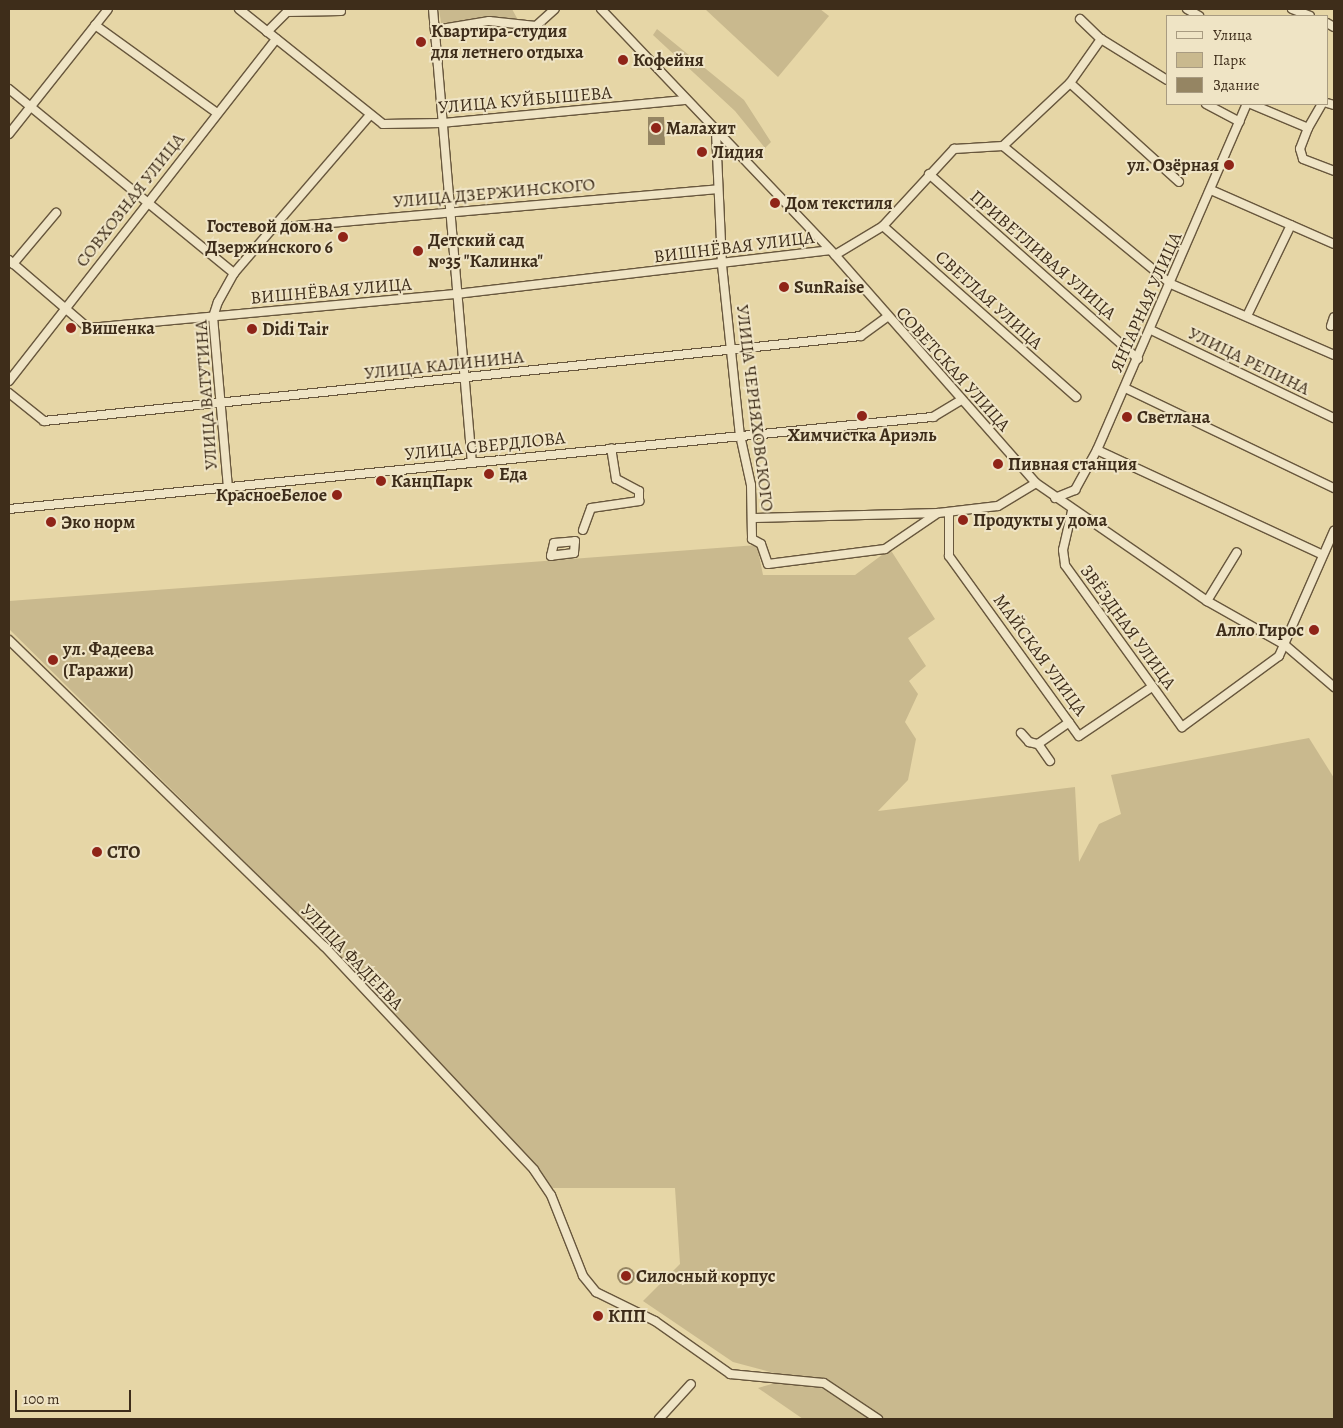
<!DOCTYPE html>
<html>
<head>
<meta charset="utf-8">
<style>
  body { margin:0 }
  #map { position:relative; width:1343px; height:1428px; overflow:hidden; background:#e6d6a6; font-family:Alegreya,serif }
  div>[style] { position:absolute }
  [style*='--x'] { left:calc(var(--x)*1px); top:calc(var(--y)*1px); width:calc(var(--w)*1px); rotate:calc(var(--a)*1deg) }
  .green>* { inset:0; background:#c9b98e }
  .building>* { inset:0; background:#958563 }
  .round { border-radius:50% }
  .roads { filter:drop-shadow(1px 0 #68573d) drop-shadow(-1px 0 #68573d) drop-shadow(0 1px #68573d) drop-shadow(0 -1px #68573d) }
  .minor>* { height:8px; margin:-4px; padding:0 4px; transform-origin:4px; border-radius:4px; background:#efe4c5 }
  .dots>* { width:14px; height:14px; translate:-50% -50%; box-sizing:border-box; border:2px solid #efe4c5; border-radius:50% }
  span { translate:-50% -50%; white-space:nowrap; text-align:center; line-height:1.15; -webkit-text-stroke:4px #efe4c5; paint-order:stroke }
  .poi-label { font-size:18px; color:#3e2d1a; font-weight:700 }
  .left { translate:0 -50%; text-align:left }
  .right { translate:-100% -50%; text-align:right }
  .street-label { font-size:18px; color:#3e2d1a }
  .frame { position:absolute; inset:0; border:10px solid #3e2d1a; pointer-events:none }
  .legend { position:absolute; left:1166px; top:15px; width:162px; height:90px; box-sizing:border-box; background:#efe4c5; border:1px solid #a89b81; margin:0; padding:6px 9px; list-style:none; font-size:15px; color:#3e2d1a }
  .legend li { display:flex; align-items:center; gap:10px; height:25px }
  .legend b { width:25px; border:1px solid #a89b81 }
  .scale { position:absolute; left:15px; top:1390px; width:116px; height:22px; box-sizing:border-box; border:2px solid #3e2d1a; border-top:0; padding-left:6px; font-size:15px; line-height:18px; white-space:nowrap; color:#3e2d1a; -webkit-text-stroke:4px #efe4c5; paint-order:stroke }
</style>
</head>
<body>
<div id="map">
  <div class="green">
    <i style="clip-path:polygon(439px 9px,512px 9px,518px 20px,441px 23px)"></i>
    <i style="clip-path:polygon(705px 9px,820px 9px,829px 16px,778px 77px)"></i>
    <i style="clip-path:polygon(657px 29px,744px 100px,771px 142px,765px 148px,735px 111px,653px 35px)"></i>
    <i style="clip-path:polygon(757px 545px,763px 575px,855px 575px,890px 549px,935px 619px,908px 638px,926px 666px,909px 681px,918px 694px,905px 722px,916px 739px,908px 780px,878px 811px,1075px 787px,1079px 862px,1099px 824px,1121px 814px,1111px 775px,1309px 738px,1334px 778px,1334px 1419px,803px 1419px,758px 1388px,793px 1378px,733px 1362px,643px 1301px,680px 1264px,675px 1188px,552px 1188px,336px 952px,9px 629px,9px 601px)"></i>
  </div>
  <div class="building">
    <i style="clip-path:polygon(648px 117px,664px 117px,665px 145px,648px 145px)"></i>
    <i class="round" style="left:617px;top:1267px;width:18px;height:18px"></i>
  </div>
  <div class="roads">
    <div class="minor">
      <i style="--x:239;--y:9;--w:184;--a:38.6"></i>
      <i style="--x:383;--y:124;--w:59;--a:-1"></i>
      <i style="--x:442;--y:123;--w:245;--a:-5.4"></i>
      <i style="--x:433;--y:9;--w:455;--a:85.1"></i>
      <i style="--x:601;--y:9;--w:340;--a:46.4"></i>
      <i style="--x:835;--y:255;--w:304;--a:48.6"></i>
      <i style="--x:1036;--y:483;--w:208;--a:34.6"></i>
      <i style="--x:1207;--y:601;--w:90;--a:29.4"></i>
      <i style="--x:1285;--y:645;--w:65;--a:40.6"></i>
      <i style="--x:1187;--y:9;--w:14;--a:30"></i>
      <i style="--x:1292;--y:9;--w:19;--a:21"></i>
      <i style="--x:1080;--y:19;--w:29;--a:44"></i>
      <i style="--x:1101;--y:39;--w:78;--a:31.8"></i>
      <i style="--x:1327;--y:23;--w:8;--a:30"></i>
      <i style="--x:95;--y:25;--w:150;--a:35.8"></i>
      <i style="--x:435;--y:30;--w:55;--a:-9.5"></i>
      <i style="--x:489;--y:21;--w:47;--a:6.1"></i>
      <i style="--x:536;--y:26;--w:25;--a:-42"></i>
      <i style="--x:267;--y:32;--w:28;--a:-45"></i>
      <i style="--x:287;--y:12;--w:54;--a:-1.1"></i>
      <i style="--x:1070;--y:83;--w:147;--a:42.2"></i>
      <i style="--x:9;--y:89;--w:291;--a:39.3"></i>
      <i style="--x:1327;--y:103;--w:7;--a:16"></i>
      <i style="--x:1206;--y:104;--w:38;--a:28"></i>
      <i style="--x:1251;--y:104;--w:62;--a:22.8"></i>
      <i style="--x:1308;--y:128;--w:22;--a:111"></i>
      <i style="--x:1300;--y:149;--w:10;--a:73"></i>
      <i style="--x:1303;--y:159;--w:33;--a:21"></i>
      <i style="--x:1308;--y:128;--w:28;--a:-60"></i>
      <i style="--x:716;--y:132;--w:133;--a:87.4"></i>
      <i style="--x:722;--y:265;--w:171;--a:84"></i>
      <i style="--x:740;--y:435;--w:51;--a:77.6"></i>
      <i style="--x:751;--y:485;--w:54;--a:88.9"></i>
      <i style="--x:752;--y:539;--w:10;--a:29"></i>
      <i style="--x:761;--y:544;--w:21;--a:71"></i>
      <i style="--x:768;--y:564;--w:118;--a:-7.3"></i>
      <i style="--x:885;--y:549;--w:64;--a:-34.2"></i>
      <i style="--x:938;--y:513;--w:60;--a:-6.7"></i>
      <i style="--x:998;--y:506;--w:44;--a:-31.2"></i>
      <i style="--x:9;--y:134;--w:159;--a:-51.6"></i>
      <i style="--x:1003;--y:146;--w:217;--a:39.4"></i>
      <i style="--x:1171;--y:284;--w:178;--a:23.5"></i>
      <i style="--x:929;--y:174;--w:279;--a:41.5"></i>
      <i style="--x:1211;--y:190;--w:134;--a:23.7"></i>
      <i style="--x:883;--y:226;--w:258;--a:41.5"></i>
      <i style="--x:274;--y:228;--w:445;--a:-5"></i>
      <i style="--x:835;--y:255;--w:56;--a:-31.1"></i>
      <i style="--x:883;--y:226;--w:105;--a:-47.3"></i>
      <i style="--x:954;--y:149;--w:49;--a:-3.5"></i>
      <i style="--x:1003;--y:146;--w:92;--a:-43.2"></i>
      <i style="--x:1070;--y:83;--w:54;--a:-54.8"></i>
      <i style="--x:9;--y:260;--w:104;--a:40.7"></i>
      <i style="--x:88;--y:328;--w:370;--a:-5.3"></i>
      <i style="--x:456;--y:294;--w:376;--a:-6.7"></i>
      <i style="--x:13;--y:264;--w:67;--a:-49.9"></i>
      <i style="--x:1247;--y:316;--w:101;--a:-64.2"></i>
      <i style="--x:1331;--y:326;--w:9;--a:-72"></i>
      <i style="--x:1151;--y:330;--w:203;--a:25.7"></i>
      <i style="--x:9;--y:381;--w:434;--a:-52"></i>
      <i style="--x:1125;--y:388;--w:232;--a:25.6"></i>
      <i style="--x:9;--y:393;--w:45;--a:38.7"></i>
      <i style="--x:44;--y:421;--w:821;--a:-5.94"></i>
      <i style="--x:861;--y:336;--w:32;--a:-36"></i>
      <i style="--x:1097;--y:450;--w:249;--a:24.9"></i>
      <i style="--x:228;--y:488;--w:172;--a:-95"></i>
      <i style="--x:213;--y:317;--w:16;--a:-72"></i>
      <i style="--x:218;--y:302;--w:33;--a:-61"></i>
      <i style="--x:234;--y:273;--w:208;--a:-49.3"></i>
      <i style="--x:1055;--y:498;--w:22;--a:-22"></i>
      <i style="--x:1075;--y:490;--w:46;--a:-61.2"></i>
      <i style="--x:1097;--y:450;--w:377;--a:-66.6"></i>
      <i style="--x:9;--y:509;--w:929;--a:-5.69"></i>
      <i style="--x:933;--y:417;--w:31;--a:-31"></i>
      <i style="--x:1072;--y:511;--w:40;--a:103"></i>
      <i style="--x:1063;--y:550;--w:15;--a:82"></i>
      <i style="--x:1065;--y:565;--w:200;--a:54.2"></i>
      <i style="--x:1182;--y:727;--w:120;--a:-36.2"></i>
      <i style="--x:1279;--y:656;--w:137;--a:-66.3"></i>
      <i style="--x:949;--y:514;--w:42;--a:90"></i>
      <i style="--x:949;--y:556;--w:222;--a:54.2"></i>
      <i style="--x:1079;--y:736;--w:88;--a:-33.9"></i>
      <i style="--x:755;--y:518;--w:183;--a:-1.6"></i>
      <i style="--x:583;--y:530;--w:23;--a:-70"></i>
      <i style="--x:591;--y:508;--w:49;--a:-8.3"></i>
      <i style="--x:639;--y:501;--w:10;--a:-90"></i>
      <i style="--x:639;--y:491;--w:26;--a:-152"></i>
      <i style="--x:616;--y:479;--w:31;--a:-99"></i>
      <i style="--x:575;--y:541;--w:12;--a:95"></i>
      <i style="--x:574;--y:553;--w:23;--a:173"></i>
      <i style="--x:551;--y:556;--w:13;--a:-77"></i>
      <i style="--x:554;--y:543;--w:21;--a:-5"></i>
      <i style="--x:1207;--y:601;--w:57;--a:-58.5"></i>
      <i style="--x:9;--y:640;--w:439;--a:44.2"></i>
      <i style="--x:324;--y:946;--w:307;--a:46.8"></i>
      <i style="--x:534;--y:1170;--w:30;--a:56"></i>
      <i style="--x:551;--y:1195;--w:87;--a:68.4"></i>
      <i style="--x:583;--y:1276;--w:21;--a:51"></i>
      <i style="--x:596;--y:1292;--w:66;--a:26.2"></i>
      <i style="--x:655;--y:1321;--w:92;--a:35.2"></i>
      <i style="--x:730;--y:1374;--w:94;--a:5.5"></i>
      <i style="--x:824;--y:1383;--w:65;--a:33.7"></i>
      <i style="--x:1021;--y:733;--w:12;--a:48"></i>
      <i style="--x:1029;--y:742;--w:9;--a:13"></i>
      <i style="--x:1050;--y:761;--w:21;--a:-125"></i>
      <i style="--x:1038;--y:744;--w:38;--a:-35"></i>
      <i style="--x:659;--y:1419;--w:47;--a:-47.6"></i>
    </div>
  </div>
  <div class="dots">
    <i style="left:421px;top:42px;background:#8f2418"></i>
    <i style="left:623px;top:60px;background:#8f2418"></i>
    <i style="left:656px;top:128px;background:#8f2418"></i>
    <i style="left:702px;top:152px;background:#8f2418"></i>
    <i style="left:1229px;top:165px;background:#8f2418"></i>
    <i style="left:775px;top:203px;background:#8f2418"></i>
    <i style="left:343px;top:237px;background:#8f2418"></i>
    <i style="left:418px;top:251px;background:#8f2418"></i>
    <i style="left:784px;top:287px;background:#8f2418"></i>
    <i style="left:71px;top:328px;background:#8f2418"></i>
    <i style="left:252px;top:329px;background:#8f2418"></i>
    <i style="left:862px;top:416px;background:#8f2418"></i>
    <i style="left:1127px;top:417px;background:#8f2418"></i>
    <i style="left:998px;top:464px;background:#8f2418"></i>
    <i style="left:489px;top:474px;background:#8f2418"></i>
    <i style="left:381px;top:481px;background:#8f2418"></i>
    <i style="left:337px;top:495px;background:#8f2418"></i>
    <i style="left:963px;top:520px;background:#8f2418"></i>
    <i style="left:51px;top:522px;background:#8f2418"></i>
    <i style="left:1314px;top:630px;background:#8f2418"></i>
    <i style="left:53px;top:660px;background:#8f2418"></i>
    <i style="left:97px;top:852px;background:#8f2418"></i>
    <i style="left:626px;top:1276px;background:#8f2418"></i>
    <i style="left:598px;top:1316px;background:#8f2418"></i>
  </div>
  <div class="poi-label">
    <span class="left" style="left:431px;top:42px">Квартира-студия<br>для летнего отдыха</span>
    <span class="left" style="left:633px;top:60px">Кофейня</span>
    <span class="left" style="left:666px;top:128px">Малахит</span>
    <span class="left" style="left:712px;top:152px">Лидия</span>
    <span class="right" style="left:1219px;top:165px">ул. Озёрная</span>
    <span class="left" style="left:785px;top:203px">Дом текстиля</span>
    <span class="right" style="left:333px;top:237px">Гостевой дом на<br>Дзержинского 6</span>
    <span class="left" style="left:428px;top:251px">Детский сад<br>№35 "Калинка"</span>
    <span class="left" style="left:794px;top:287px">SunRaise</span>
    <span class="left" style="left:81px;top:328px">Вишенка</span>
    <span class="left" style="left:262px;top:329px">Didi Tair</span>
    <span class="left" style="left:1137px;top:417px">Светлана</span>
    <span style="left:862px;top:435px">Химчистка Ариэль</span>
    <span class="left" style="left:1008px;top:464px">Пивная станция</span>
    <span class="left" style="left:499px;top:474px">Еда</span>
    <span class="left" style="left:391px;top:481px">КанцПарк</span>
    <span class="right" style="left:327px;top:495px">КрасноеБелое</span>
    <span class="left" style="left:973px;top:520px">Продукты у дома</span>
    <span class="left" style="left:61px;top:522px">Эко норм</span>
    <span class="right" style="left:1304px;top:630px">Алло Гирос</span>
    <span class="left" style="left:63px;top:660px">ул. Фадеева<br>(Гаражи)</span>
    <span class="left" style="left:107px;top:852px">СТО</span>
    <span class="left" style="left:636px;top:1276px">Силосный корпус</span>
    <span class="left" style="left:608px;top:1316px">КПП</span>
  </div>
  <div class="street-label">
    <span style="left:525px;top:100px;rotate:-5deg">УЛИЦА КУЙБЫШЕВА</span>
    <span style="left:494px;top:193px;rotate:-5deg">УЛИЦА ДЗЕРЖИНСКОГО</span>
    <span style="left:130px;top:200px;rotate:-52deg">СОВХОЗНАЯ УЛИЦА</span>
    <span style="left:734px;top:247px;rotate:-7deg">ВИШНЁВАЯ УЛИЦА</span>
    <span style="left:1043px;top:255px;rotate:41deg">ПРИВЕТЛИВАЯ УЛИЦА</span>
    <span style="left:331px;top:291px;rotate:-5deg">ВИШНЁВАЯ УЛИЦА</span>
    <span style="left:989px;top:300px;rotate:42deg">СВЕТЛАЯ УЛИЦА</span>
    <span style="left:1146px;top:302px;rotate:-66deg">ЯНТАРНАЯ УЛИЦА</span>
    <span style="left:1249px;top:361px;rotate:26deg">УЛИЦА РЕПИНА</span>
    <span style="left:444px;top:365px;rotate:-6deg">УЛИЦА КАЛИНИНА</span>
    <span style="left:953px;top:369px;rotate:48deg">СОВЕТСКАЯ УЛИЦА</span>
    <span style="left:206px;top:395px;rotate:-94deg">УЛИЦА ВАТУТИНА</span>
    <span style="left:755px;top:408px;rotate:83deg">УЛИЦА ЧЕРНЯХОВСКОГО</span>
    <span style="left:485px;top:446px;rotate:-6deg">УЛИЦА СВЕРДЛОВА</span>
    <span style="left:1128px;top:627px;rotate:54deg">ЗВЁЗДНАЯ УЛИЦА</span>
    <span style="left:1040px;top:655px;rotate:54deg">МАЙСКАЯ УЛИЦА</span>
    <span style="left:352px;top:957px;rotate:46deg">УЛИЦА ФАДЕЕВА</span>
  </div>
  <div class="frame"></div>
  <ul class="legend">
  <li><b style="height:6px;background:#efe4c5"></b>Улица</li>
  <li><b style="height:14px;background:#c9b98e"></b>Парк</li>
  <li><b style="height:14px;background:#958563"></b>Здание</li>
  </ul>
  <div class="scale">100 m</div>
</div>
</body>
</html>
